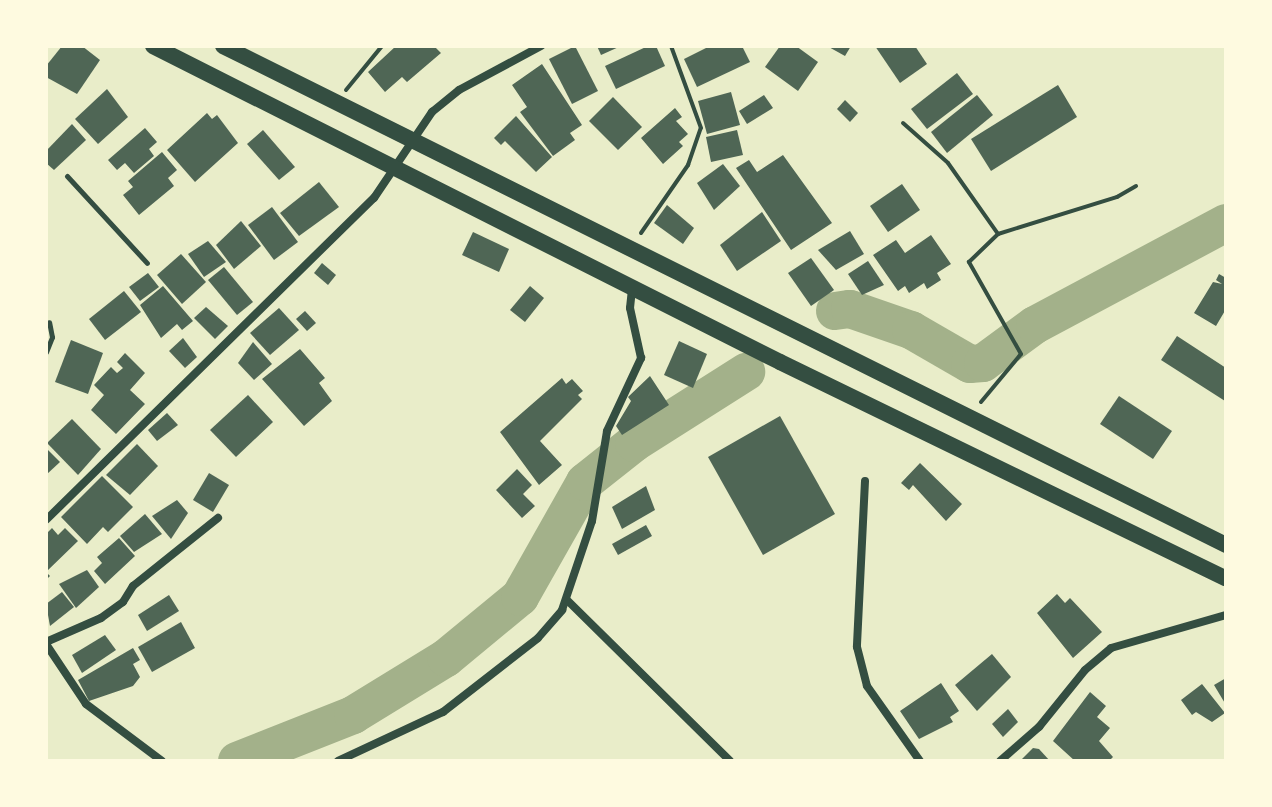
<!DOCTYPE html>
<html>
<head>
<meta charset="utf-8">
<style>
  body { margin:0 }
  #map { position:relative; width:1272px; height:807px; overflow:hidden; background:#e9edc9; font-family:"PT Sans Narrow",sans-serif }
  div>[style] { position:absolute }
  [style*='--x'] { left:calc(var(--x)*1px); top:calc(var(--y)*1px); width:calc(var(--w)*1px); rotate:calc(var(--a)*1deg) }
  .river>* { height:38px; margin:-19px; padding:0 19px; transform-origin:19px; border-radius:19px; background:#a3b18a }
  .building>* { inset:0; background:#4f6655 }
  .path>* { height:4px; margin:-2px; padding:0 2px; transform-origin:2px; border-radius:2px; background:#344e41 }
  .service>* { height:5px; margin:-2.5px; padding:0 2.5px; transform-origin:2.5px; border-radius:2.5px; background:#344e41 }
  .minor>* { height:8px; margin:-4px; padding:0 4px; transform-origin:4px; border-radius:4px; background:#344e41 }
  .trunk>* { height:16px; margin:-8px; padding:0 8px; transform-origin:8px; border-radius:8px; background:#344e41 }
  span { translate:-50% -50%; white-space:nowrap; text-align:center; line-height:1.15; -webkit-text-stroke:7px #fefae0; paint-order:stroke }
  .frame { position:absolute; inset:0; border:48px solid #fefae0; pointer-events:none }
</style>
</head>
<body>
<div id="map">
  <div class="river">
    <i style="--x:835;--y:311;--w:15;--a:-8"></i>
    <i style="--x:850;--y:309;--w:65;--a:19"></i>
    <i style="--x:911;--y:330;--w:68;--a:30"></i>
    <i style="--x:970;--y:364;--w:13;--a:-4"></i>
    <i style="--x:983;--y:363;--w:64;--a:-36.2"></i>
    <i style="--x:1035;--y:325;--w:217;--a:-28.1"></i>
    <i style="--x:237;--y:761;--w:125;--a:-21.6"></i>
    <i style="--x:353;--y:715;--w:109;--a:-31.5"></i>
    <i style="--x:446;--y:658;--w:96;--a:-39.5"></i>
    <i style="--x:520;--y:597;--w:132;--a:-60.5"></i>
    <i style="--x:585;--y:482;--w:63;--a:-38.5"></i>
    <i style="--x:634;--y:443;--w:133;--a:-32.4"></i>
  </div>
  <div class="building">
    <i style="clip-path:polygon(62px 46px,82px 46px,100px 60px,77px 94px,46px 77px,46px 66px)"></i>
    <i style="clip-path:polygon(396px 46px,434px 46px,441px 53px,407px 82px,402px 77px,385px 92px,368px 72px)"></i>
    <i style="clip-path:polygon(575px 46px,598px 91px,572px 104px,549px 59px)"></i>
    <i style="clip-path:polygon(597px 46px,621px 46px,601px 55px)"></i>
    <i style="clip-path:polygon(648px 46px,656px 46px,665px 66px,616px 89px,605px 66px)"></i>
    <i style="clip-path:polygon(710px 46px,742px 46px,750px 62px,697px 87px,684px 59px)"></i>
    <i style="clip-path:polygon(780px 46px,796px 46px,818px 62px,798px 91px,765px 67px)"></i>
    <i style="clip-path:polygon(827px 46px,851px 46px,845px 56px)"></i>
    <i style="clip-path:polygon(875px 46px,915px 46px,927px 64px,900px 83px)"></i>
    <i style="clip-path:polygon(542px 64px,582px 125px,570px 133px,575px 140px,553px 156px,520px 112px,527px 107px,512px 85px)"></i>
    <i style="clip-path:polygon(957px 73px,973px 94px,927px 129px,911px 109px)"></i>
    <i style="clip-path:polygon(1058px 85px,1077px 117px,991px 171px,971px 139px)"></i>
    <i style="clip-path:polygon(107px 89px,128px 117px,98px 144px,75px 119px)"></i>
    <i style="clip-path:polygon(731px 92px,740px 125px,707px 134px,698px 101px)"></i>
    <i style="clip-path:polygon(764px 95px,773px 108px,747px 124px,739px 111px)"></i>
    <i style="clip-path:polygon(977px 95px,993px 115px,947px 153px,931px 132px)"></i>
    <i style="clip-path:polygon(613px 97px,642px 127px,618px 150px,589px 121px)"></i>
    <i style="clip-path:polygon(845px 100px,858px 113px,850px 122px,837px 109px)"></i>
    <i style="clip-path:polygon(675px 108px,682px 117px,676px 121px,688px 134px,679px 142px,683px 146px,663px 164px,641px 138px)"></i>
    <i style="clip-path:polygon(207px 113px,212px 119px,217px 115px,238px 143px,195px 182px,167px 150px)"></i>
    <i style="clip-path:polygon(516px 116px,552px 157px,536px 172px,505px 141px,501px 145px,494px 138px)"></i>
    <i style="clip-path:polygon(72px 124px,86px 140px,54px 170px,46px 163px,46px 151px)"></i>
    <i style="clip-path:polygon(145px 128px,157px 142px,149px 149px,154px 156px,134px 173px,125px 163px,117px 170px,108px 160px)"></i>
    <i style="clip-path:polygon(263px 130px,295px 167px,279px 180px,247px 144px)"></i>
    <i style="clip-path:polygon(737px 130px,743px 155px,711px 162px,706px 137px)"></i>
    <i style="clip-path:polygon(162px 152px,177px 170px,168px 178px,174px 186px,139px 215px,123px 195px,133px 187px,128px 181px)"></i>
    <i style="clip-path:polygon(783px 155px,832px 223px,791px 250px,736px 168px,749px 160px,757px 172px)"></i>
    <i style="clip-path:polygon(723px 164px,740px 186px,714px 210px,697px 183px)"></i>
    <i style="clip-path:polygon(319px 182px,339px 207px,299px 236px,280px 213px)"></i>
    <i style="clip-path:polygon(902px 184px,920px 210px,888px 232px,870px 206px)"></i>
    <i style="clip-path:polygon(667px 205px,694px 228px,683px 244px,654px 223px)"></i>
    <i style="clip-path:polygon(272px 207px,298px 242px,274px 260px,248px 225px)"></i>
    <i style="clip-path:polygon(762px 212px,781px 241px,737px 271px,720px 245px)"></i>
    <i style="clip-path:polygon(241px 221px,261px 246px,234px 269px,216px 245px)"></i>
    <i style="clip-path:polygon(850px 231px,864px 254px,836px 270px,818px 250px)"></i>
    <i style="clip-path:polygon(473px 232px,509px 249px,499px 272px,462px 255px)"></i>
    <i style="clip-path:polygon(931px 235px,951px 264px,937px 273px,941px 280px,927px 289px,924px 283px,909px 293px,905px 286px,898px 291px,873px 255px,896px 240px,905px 253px)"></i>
    <i style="clip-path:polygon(208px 241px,226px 262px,204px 277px,188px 254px)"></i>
    <i style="clip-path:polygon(181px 254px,206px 282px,182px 304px,157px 275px)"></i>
    <i style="clip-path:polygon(811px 258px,834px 290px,811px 306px,788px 273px)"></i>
    <i style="clip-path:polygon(868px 261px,884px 285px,862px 295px,848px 274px)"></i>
    <i style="clip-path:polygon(322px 263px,336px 275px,328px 285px,314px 273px)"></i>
    <i style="clip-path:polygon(224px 267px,253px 302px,237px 315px,208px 280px)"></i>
    <i style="clip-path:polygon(148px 273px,159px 287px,140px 301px,129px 287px)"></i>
    <i style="clip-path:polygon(1219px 274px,1226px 278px,1226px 309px,1216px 326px,1194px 313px,1213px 282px,1222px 284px,1216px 280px)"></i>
    <i style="clip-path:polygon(163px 286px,193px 321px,182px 330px,177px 324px,161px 338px,140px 305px)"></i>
    <i style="clip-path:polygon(530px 286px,544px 298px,525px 322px,510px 310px)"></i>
    <i style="clip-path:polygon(124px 291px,141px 312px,105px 340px,89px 319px)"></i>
    <i style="clip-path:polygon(206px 307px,228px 326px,215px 339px,194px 318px)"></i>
    <i style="clip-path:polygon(279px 308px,299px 330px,270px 355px,250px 333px)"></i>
    <i style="clip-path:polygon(305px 311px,316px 323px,307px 331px,296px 319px)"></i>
    <i style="clip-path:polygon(1177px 336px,1226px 368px,1225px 401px,1161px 360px)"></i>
    <i style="clip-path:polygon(183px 338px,197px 357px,185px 368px,169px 351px)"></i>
    <i style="clip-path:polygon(71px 340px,103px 353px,88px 394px,55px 382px)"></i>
    <i style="clip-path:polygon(679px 341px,707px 354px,693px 388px,664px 375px)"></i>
    <i style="clip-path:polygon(253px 342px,272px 364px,254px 380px,238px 363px)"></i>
    <i style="clip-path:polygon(300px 349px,325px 378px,319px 383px,332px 401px,304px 426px,262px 379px)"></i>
    <i style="clip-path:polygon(125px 353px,145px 373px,130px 390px,145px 404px,116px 434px,91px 410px,104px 395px,94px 385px,111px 367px,117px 373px,123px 368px,117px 362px)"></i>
    <i style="clip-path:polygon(650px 376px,669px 405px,622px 435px,616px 426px,631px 401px,628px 397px)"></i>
    <i style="clip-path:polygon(562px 378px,566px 384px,572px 379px,583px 391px,578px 395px,582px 399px,540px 441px,562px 465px,539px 485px,500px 432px)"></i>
    <i style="clip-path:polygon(248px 395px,273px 422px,236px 457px,210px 430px)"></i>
    <i style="clip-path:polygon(1119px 396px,1172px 431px,1153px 459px,1100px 424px)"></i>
    <i style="clip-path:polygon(167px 413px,178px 425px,157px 441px,148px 430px)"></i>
    <i style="clip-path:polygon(780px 416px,835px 514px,763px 555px,708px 457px)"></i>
    <i style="clip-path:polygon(72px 419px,101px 449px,78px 475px,47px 443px)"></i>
    <i style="clip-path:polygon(137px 444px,158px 466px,130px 495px,106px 475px)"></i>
    <i style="clip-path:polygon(46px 448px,60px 462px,46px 475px)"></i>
    <i style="clip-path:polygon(920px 463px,962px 504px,946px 521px,913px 485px,909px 490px,901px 483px)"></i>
    <i style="clip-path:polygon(517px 469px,532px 485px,523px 494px,535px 506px,522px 518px,496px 490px)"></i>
    <i style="clip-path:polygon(209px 473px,229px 485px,213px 512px,193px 500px)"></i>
    <i style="clip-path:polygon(102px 476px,133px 507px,108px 532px,103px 527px,87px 544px,61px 517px)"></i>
    <i style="clip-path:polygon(646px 486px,655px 510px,622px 529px,612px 507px)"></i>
    <i style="clip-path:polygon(177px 500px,188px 513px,171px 539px,152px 516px)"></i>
    <i style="clip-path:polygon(145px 514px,162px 534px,134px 552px,120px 536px)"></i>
    <i style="clip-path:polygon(646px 525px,652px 536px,618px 555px,612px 544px)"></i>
    <i style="clip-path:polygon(52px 528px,58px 535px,65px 528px,78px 541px,46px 572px,50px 576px,46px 580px,46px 534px)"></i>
    <i style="clip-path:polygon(119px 538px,135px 556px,105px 584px,94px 571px,102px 563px,97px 557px)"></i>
    <i style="clip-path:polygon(87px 570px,99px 587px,76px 608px,59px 584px)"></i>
    <i style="clip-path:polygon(62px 592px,74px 607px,50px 626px,46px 604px)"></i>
    <i style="clip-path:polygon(1057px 594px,1065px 603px,1070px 598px,1102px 632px,1073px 658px,1037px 613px)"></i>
    <i style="clip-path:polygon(169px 595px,179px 611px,147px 631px,138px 615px)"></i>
    <i style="clip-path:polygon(181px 622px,195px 648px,152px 672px,138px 647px)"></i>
    <i style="clip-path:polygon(105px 635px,116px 650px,82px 673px,72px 655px)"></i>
    <i style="clip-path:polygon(133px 648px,140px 660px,133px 664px,140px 677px,133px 686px,89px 701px,78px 680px)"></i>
    <i style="clip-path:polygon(992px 654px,1011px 677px,977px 711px,955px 685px)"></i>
    <i style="clip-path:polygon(1226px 678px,1226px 705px,1214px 685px)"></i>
    <i style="clip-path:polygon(941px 683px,959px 711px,950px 717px,953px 722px,919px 739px,900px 711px)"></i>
    <i style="clip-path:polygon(1202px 684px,1225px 713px,1212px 722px,1196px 712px,1192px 715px,1181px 700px)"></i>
    <i style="clip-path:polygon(1090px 692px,1106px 706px,1097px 717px,1110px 728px,1099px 741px,1113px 757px,1109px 761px,1075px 761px,1053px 741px)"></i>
    <i style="clip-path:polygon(1008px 709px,1018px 722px,1003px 737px,992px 724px)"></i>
    <i style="clip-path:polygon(1033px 748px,1039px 749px,1050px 761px,1020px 761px)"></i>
  </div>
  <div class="path">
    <i style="--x:346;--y:90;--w:57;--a:-50.7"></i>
    <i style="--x:903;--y:123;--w:60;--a:41.6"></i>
    <i style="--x:948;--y:163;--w:87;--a:54.8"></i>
    <i style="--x:998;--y:234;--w:125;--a:-17.3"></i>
    <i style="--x:1117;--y:197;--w:22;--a:-30"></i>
    <i style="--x:641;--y:233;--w:83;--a:-55.3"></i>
    <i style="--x:688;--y:165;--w:39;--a:-71"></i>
    <i style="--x:701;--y:128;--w:87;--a:-110.1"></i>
    <i style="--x:981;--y:402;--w:62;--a:-50.2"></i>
    <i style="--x:1021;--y:354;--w:106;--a:-119.5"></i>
    <i style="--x:969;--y:262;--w:40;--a:-44"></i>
  </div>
  <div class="service">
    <i style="--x:67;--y:176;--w:118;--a:47.4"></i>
    <i style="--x:46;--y:352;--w:16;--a:-68"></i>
    <i style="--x:52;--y:337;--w:15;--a:-101"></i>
  </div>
  <div class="minor">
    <i style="--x:865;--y:481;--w:166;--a:92.8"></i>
    <i style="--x:857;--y:647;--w:40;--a:75.6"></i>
    <i style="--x:867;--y:686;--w:92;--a:54.8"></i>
    <i style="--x:46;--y:520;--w:460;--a:-44.5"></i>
    <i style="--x:374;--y:198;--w:104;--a:-56"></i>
    <i style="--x:432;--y:112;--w:35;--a:-39"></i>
    <i style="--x:459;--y:90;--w:93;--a:-28.2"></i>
    <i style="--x:567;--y:600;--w:229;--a:44.6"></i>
    <i style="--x:46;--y:642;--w:60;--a:-23.6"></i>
    <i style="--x:101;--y:618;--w:27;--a:-36"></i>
    <i style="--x:123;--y:602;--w:19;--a:-58"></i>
    <i style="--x:133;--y:586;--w:109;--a:-38.7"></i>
    <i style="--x:46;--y:644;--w:72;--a:56.3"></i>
    <i style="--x:86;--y:704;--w:95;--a:36.9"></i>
    <i style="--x:338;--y:761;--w:116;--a:-25"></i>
    <i style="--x:443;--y:712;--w:120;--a:-37.9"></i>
    <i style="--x:538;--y:638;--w:37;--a:-49"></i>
    <i style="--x:562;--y:610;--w:94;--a:-71.4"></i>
    <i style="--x:592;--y:521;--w:91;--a:-80.5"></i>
    <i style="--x:607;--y:431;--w:81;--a:-65"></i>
    <i style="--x:641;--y:358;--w:51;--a:-102.4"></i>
    <i style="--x:630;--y:308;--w:20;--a:-84"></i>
    <i style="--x:1000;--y:761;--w:52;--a:-41.1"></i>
    <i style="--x:1039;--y:727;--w:73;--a:-51.1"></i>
    <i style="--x:1085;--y:670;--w:34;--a:-40"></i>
    <i style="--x:1111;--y:648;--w:120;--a:-16"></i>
  </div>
  <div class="trunk">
    <i style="--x:153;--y:46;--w:702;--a:26.75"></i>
    <i style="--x:780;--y:362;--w:496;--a:25.9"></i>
    <i style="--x:223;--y:46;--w:1120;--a:26.45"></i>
  </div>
  <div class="frame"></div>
</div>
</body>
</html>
